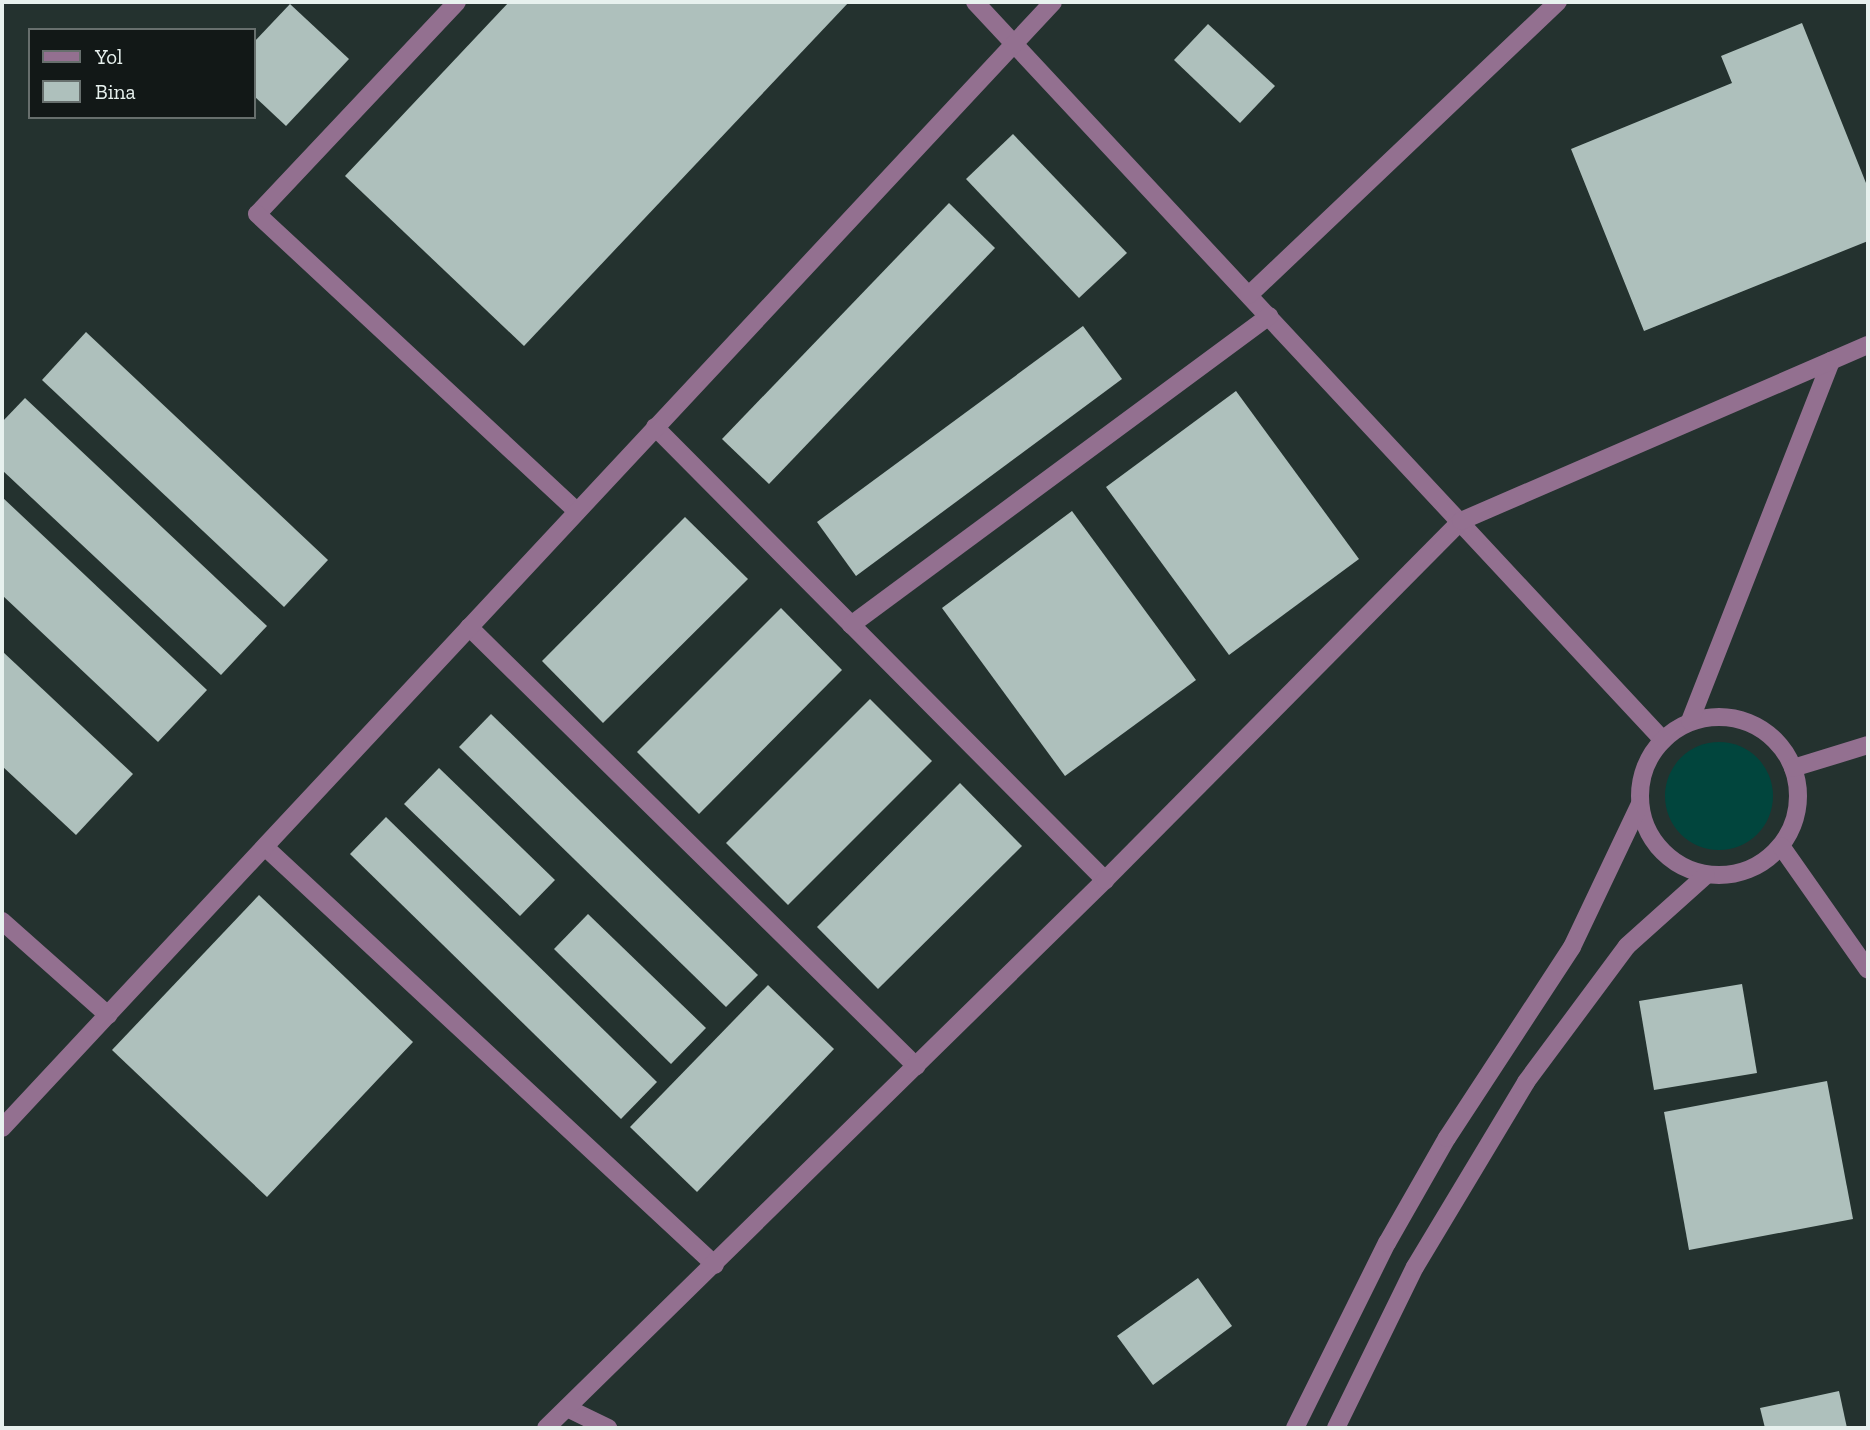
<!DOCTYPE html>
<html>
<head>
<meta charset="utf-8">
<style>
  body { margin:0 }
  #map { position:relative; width:1870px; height:1430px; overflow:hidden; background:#24322f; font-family:"Zilla Slab",serif }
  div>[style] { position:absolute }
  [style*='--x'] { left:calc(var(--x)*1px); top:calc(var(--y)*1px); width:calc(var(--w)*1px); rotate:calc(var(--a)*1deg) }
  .green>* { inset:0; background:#01453d }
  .round { border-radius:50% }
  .building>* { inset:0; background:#aec0bc }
  .minor>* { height:18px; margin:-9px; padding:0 9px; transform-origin:9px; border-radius:9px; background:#937090 }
  .minor>.ring { margin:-9px; padding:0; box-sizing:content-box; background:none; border:18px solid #937090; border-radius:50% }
  span { translate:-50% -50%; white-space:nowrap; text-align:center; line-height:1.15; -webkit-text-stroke:7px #121817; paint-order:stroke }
  .frame { position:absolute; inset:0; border:4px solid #e7f1ee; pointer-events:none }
  .legend { position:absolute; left:28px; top:28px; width:228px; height:91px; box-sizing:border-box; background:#121817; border:2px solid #676f6d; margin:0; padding:9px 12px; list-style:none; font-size:21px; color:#e7f1ee }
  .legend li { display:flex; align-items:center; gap:14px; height:35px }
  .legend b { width:35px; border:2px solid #676f6d }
</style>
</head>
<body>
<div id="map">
  <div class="green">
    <i class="round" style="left:1665px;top:742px;width:108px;height:108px"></i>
  </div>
  <div class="building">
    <i style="clip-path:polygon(509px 2px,849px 2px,524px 346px,345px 176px)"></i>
    <i style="clip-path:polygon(290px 4px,349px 59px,286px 126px,254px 96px,254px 42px)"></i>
    <i style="clip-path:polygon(1802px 23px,1868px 188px,1868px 241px,1644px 331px,1571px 149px,1732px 83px,1721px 56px)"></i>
    <i style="clip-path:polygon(1208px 24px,1275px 86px,1240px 123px,1174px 60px)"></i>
    <i style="clip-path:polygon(1013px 134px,1127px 253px,1079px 298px,966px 179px)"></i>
    <i style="clip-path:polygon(949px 203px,995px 248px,769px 484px,722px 439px)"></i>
    <i style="clip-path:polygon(1083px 326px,1122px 379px,856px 576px,817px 522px)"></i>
    <i style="clip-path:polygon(86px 332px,328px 560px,284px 607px,42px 380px)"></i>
    <i style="clip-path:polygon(1236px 391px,1359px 559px,1229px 655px,1106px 487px)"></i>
    <i style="clip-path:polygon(25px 398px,267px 626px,221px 675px,2px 470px,2px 422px)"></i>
    <i style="clip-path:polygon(2px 497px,207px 690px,158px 742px,2px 595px)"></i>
    <i style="clip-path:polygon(1072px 511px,1196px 680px,1065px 776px,942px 608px)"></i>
    <i style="clip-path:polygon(685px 517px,748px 579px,603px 723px,542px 661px)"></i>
    <i style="clip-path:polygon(781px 608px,842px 670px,699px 814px,637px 752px)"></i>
    <i style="clip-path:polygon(2px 651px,133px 774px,76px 835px,2px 766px)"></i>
    <i style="clip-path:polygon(870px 699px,932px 761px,788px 905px,726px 843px)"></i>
    <i style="clip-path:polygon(491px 714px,758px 975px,726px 1007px,459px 747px)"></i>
    <i style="clip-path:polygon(439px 768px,555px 880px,520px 916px,404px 804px)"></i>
    <i style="clip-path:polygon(960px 783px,1022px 846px,878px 989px,817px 927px)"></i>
    <i style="clip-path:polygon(386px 817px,657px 1082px,621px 1119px,350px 854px)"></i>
    <i style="clip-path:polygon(259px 895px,413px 1042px,267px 1197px,112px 1050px)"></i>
    <i style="clip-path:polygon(588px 914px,706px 1028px,671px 1064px,554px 949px)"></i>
    <i style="clip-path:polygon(1742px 984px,1757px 1073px,1654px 1090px,1639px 1001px)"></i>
    <i style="clip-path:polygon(768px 985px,834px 1049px,697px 1192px,630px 1127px)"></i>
    <i style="clip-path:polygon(1827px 1081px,1853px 1219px,1689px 1250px,1664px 1112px)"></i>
    <i style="clip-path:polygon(1198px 1278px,1232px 1326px,1153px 1385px,1117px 1336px)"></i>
    <i style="clip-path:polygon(1839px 1391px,1847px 1428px,1765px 1428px,1760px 1408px)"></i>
  </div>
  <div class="minor">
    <i style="--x:457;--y:2;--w:291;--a:133.3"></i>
    <i style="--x:257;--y:214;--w:437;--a:42.9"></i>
    <i style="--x:975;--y:2;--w:1009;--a:47.01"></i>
    <i style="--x:1249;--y:295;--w:426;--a:-43.5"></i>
    <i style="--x:655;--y:427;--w:639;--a:45.19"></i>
    <i style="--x:851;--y:625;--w:520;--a:-36.47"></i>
    <i style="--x:469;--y:627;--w:627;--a:44.48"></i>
    <i class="ring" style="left:1640px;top:717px;width:140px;height:140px"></i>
    <i style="--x:1690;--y:721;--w:387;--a:-68.6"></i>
    <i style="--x:1793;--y:768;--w:78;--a:-17"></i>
    <i style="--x:1781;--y:846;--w:151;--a:54.9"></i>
    <i style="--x:265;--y:847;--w:614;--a:42.89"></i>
    <i style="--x:2;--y:921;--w:142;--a:41.6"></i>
    <i style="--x:2;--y:1128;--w:1540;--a:-46.97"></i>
    <i style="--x:567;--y:1408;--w:46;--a:26"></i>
    <i style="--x:546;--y:1428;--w:783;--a:-44.43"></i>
    <i style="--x:1105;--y:880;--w:506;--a:-45.24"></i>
    <i style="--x:1461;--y:521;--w:443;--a:-23.4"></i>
    <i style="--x:1295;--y:1428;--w:207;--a:-63.6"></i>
    <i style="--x:1387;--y:1243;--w:121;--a:-60.3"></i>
    <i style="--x:1447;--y:1138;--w:228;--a:-56.8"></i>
    <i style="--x:1572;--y:947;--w:158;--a:-64.6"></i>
    <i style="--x:1336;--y:1428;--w:179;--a:-63.9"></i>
    <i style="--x:1415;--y:1267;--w:216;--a:-59"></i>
    <i style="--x:1526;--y:1082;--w:169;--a:-53.4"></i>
    <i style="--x:1627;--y:946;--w:106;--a:-41.9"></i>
  </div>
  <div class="frame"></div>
  <ul class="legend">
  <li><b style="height:9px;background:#937090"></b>Yol</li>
  <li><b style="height:19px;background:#aec0bc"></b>Bina</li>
  </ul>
</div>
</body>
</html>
